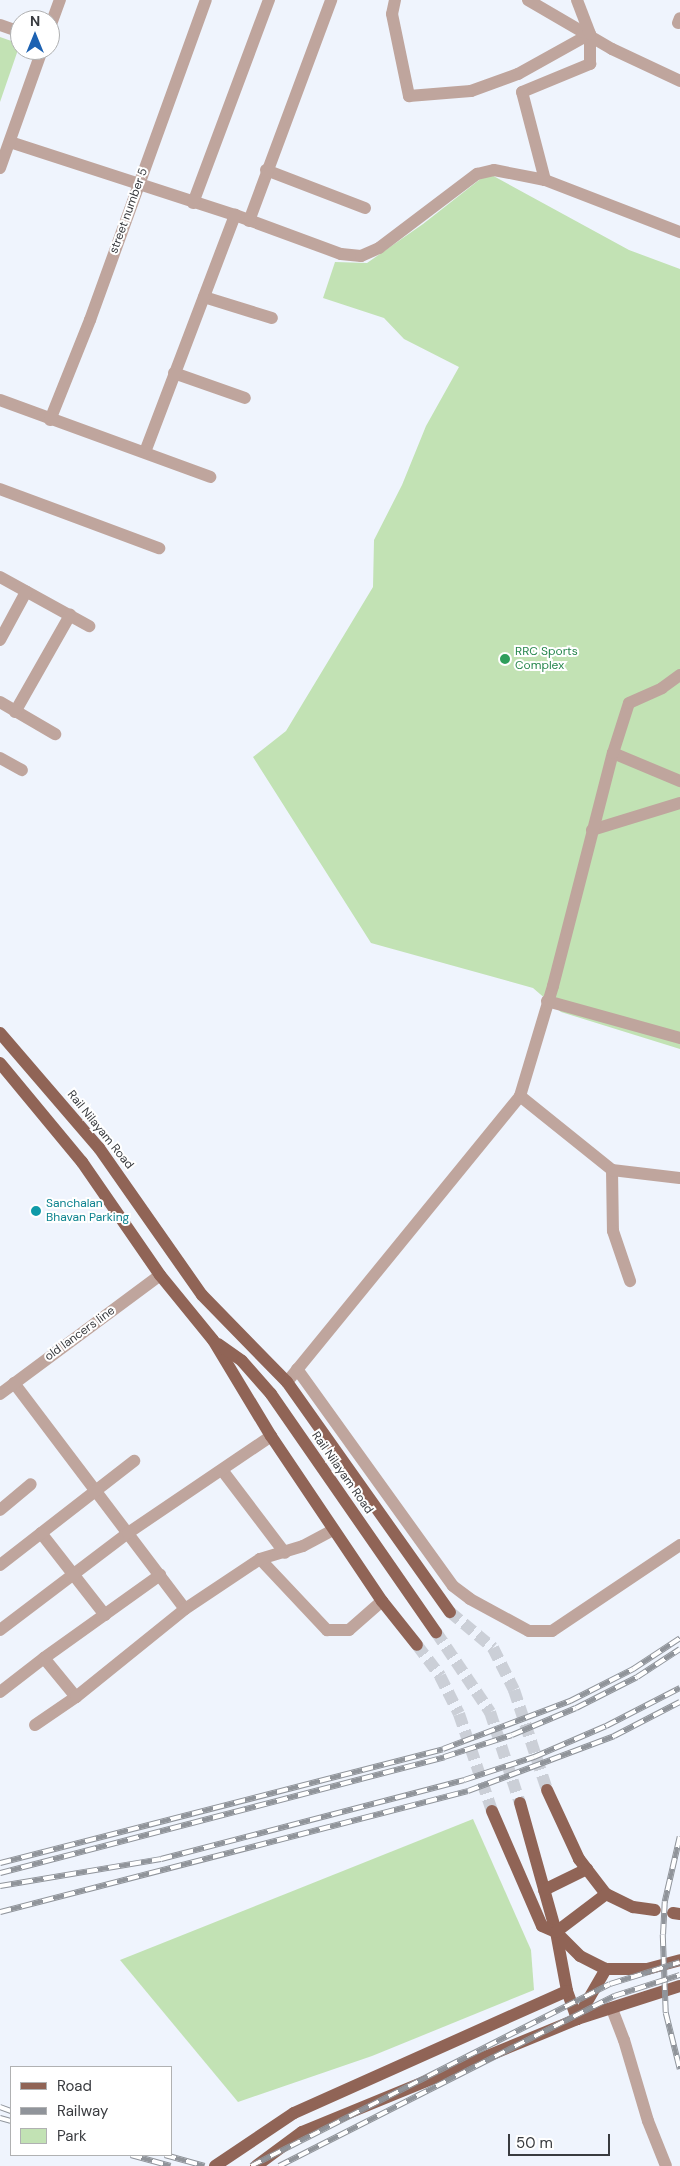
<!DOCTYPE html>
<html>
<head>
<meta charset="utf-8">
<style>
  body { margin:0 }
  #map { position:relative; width:680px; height:2166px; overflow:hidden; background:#eff4fd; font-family:"DM Sans",sans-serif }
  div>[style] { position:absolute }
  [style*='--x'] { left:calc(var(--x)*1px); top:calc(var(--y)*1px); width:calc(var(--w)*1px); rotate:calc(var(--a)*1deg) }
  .green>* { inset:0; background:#c2e2b4 }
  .primary-tunnel>* { height:12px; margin-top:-6px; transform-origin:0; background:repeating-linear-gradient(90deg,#cbcfd7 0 12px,transparent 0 18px) }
  .minor>* { height:12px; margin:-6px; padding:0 6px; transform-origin:6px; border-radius:6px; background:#bfa59d }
  .primary>* { height:12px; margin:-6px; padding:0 6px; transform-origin:6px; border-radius:6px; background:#906456 }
  .rail>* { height:5.5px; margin-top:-2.75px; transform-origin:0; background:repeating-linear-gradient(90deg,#fff 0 11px,#90949a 0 22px); box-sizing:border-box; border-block:1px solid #90949a }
  .dots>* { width:14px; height:14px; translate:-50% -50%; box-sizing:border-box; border:2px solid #fff; border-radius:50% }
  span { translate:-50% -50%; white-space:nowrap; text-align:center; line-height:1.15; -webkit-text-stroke:4px #fff; paint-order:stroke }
  .street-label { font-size:12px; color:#393b3f }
  .leisure-label { font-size:12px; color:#27864d }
  .left { translate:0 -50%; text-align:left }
  .culture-label { font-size:12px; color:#0d838f }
  .legend { position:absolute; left:10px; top:2066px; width:162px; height:90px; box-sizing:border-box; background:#fff; border:1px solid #b0b1b2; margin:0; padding:6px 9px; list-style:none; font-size:15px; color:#393b3f }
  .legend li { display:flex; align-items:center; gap:10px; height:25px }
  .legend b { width:25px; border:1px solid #b0b1b2 }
  .north { position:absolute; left:10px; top:10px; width:50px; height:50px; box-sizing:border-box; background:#fff; border:1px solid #b0b1b2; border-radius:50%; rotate:0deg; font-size:14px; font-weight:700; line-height:20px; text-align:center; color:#393b3f }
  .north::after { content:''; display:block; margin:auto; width:18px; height:22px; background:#1d62b2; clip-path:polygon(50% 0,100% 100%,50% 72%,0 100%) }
  .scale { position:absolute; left:508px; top:2134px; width:102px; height:22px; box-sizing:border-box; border:2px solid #393b3f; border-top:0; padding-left:6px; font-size:15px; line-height:18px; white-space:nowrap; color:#393b3f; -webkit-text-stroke:4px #fff; paint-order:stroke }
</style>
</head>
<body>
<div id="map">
  <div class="green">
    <i style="clip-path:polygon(0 37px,20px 44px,0 102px)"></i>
    <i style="clip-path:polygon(488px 173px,629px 250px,680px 269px,680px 1049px,561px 1012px,533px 988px,371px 943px,253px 757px,286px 731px,373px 587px,374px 540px,402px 485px,426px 426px,459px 367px,404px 339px,384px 318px,323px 298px,335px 262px,367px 263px,423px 224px)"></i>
    <i style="clip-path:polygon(473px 1819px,531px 1950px,534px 1990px,372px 2056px,238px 2102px,120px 1960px)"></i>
  </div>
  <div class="primary-tunnel">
    <i style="--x:450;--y:1612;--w:56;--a:39.9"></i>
    <i style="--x:493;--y:1648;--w:47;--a:63.4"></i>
    <i style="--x:514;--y:1690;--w:105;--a:71.7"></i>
    <i style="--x:436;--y:1632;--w:97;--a:56"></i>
    <i style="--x:490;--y:1712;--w:96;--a:71.8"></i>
    <i style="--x:417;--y:1645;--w:39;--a:53"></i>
    <i style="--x:440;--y:1676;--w:42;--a:63.4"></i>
    <i style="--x:459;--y:1714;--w:102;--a:71.2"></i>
  </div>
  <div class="minor">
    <i style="--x:395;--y:0;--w:14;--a:102"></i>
    <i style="--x:392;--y:14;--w:84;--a:78.3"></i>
    <i style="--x:409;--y:96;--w:62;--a:-4.6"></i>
    <i style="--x:471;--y:91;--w:50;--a:-19.9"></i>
    <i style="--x:518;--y:74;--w:82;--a:-29.1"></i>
    <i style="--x:528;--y:0;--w:97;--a:30.3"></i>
    <i style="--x:612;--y:49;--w:75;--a:25.2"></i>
    <i style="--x:678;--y:23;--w:5;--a:-68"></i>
    <i style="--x:0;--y:25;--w:21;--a:19"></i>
    <i style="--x:50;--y:27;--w:29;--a:-70"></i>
    <i style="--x:10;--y:142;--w:237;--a:18"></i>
    <i style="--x:235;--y:215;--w:113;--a:20.2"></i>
    <i style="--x:341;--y:254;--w:20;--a:6"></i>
    <i style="--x:361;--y:256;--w:20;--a:-24"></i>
    <i style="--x:379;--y:248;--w:123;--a:-37.1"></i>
    <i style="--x:477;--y:174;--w:17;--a:-13"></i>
    <i style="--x:494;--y:170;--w:52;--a:11.1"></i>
    <i style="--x:545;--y:180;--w:145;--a:21.1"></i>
    <i style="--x:0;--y:168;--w:125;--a:-70.4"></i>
    <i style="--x:266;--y:170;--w:106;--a:21"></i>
    <i style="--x:545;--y:180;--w:91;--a:-104.6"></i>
    <i style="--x:522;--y:92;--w:74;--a:-22.4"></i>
    <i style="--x:590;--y:64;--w:30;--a:-90"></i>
    <i style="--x:590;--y:34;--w:36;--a:-111"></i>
    <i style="--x:193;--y:203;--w:217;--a:-69.5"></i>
    <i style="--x:249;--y:221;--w:236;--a:-69.6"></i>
    <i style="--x:204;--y:297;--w:71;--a:17.2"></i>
    <i style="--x:174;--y:373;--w:75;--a:19.4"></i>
    <i style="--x:0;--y:400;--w:224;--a:20.1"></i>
    <i style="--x:50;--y:420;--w:108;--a:-68.2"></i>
    <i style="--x:90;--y:320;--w:340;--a:-70.1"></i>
    <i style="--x:145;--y:452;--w:254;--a:-69.2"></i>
    <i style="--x:0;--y:489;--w:170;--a:20.4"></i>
    <i style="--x:0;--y:577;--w:102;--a:28.8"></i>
    <i style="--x:0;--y:640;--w:55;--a:-61.6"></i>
    <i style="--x:0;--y:702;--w:64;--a:30.2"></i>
    <i style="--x:15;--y:712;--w:112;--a:-60.4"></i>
    <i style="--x:613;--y:753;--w:73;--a:22.7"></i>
    <i style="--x:0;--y:758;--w:25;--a:29"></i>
    <i style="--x:592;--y:830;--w:92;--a:-17.1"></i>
    <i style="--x:547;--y:1001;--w:138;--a:15.5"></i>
    <i style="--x:520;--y:1096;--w:118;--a:38.8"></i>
    <i style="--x:612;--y:1170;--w:61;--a:89.1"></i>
    <i style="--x:613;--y:1231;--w:53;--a:71.2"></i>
    <i style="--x:612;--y:1170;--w:68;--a:6.7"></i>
    <i style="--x:297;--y:1369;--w:267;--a:54.3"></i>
    <i style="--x:453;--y:1586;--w:21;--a:37"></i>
    <i style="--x:470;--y:1599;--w:67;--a:28.5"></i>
    <i style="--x:529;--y:1631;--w:23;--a:0"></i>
    <i style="--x:552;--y:1631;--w:154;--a:-33.9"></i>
    <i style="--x:287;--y:1382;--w:369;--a:-50.8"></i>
    <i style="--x:520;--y:1096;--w:115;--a:-73.3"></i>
    <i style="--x:553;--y:986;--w:241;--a:-75.6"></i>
    <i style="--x:613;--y:753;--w:52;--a:-72.3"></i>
    <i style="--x:629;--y:703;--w:36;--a:-24"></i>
    <i style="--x:662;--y:688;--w:22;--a:-36"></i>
    <i style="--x:14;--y:1383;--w:283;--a:52.9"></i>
    <i style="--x:0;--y:1394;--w:199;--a:-36.6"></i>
    <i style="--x:222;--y:1470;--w:104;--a:52.8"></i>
    <i style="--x:0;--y:1510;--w:40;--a:-40"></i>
    <i style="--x:41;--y:1533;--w:104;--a:52"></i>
    <i style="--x:260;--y:1559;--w:98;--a:46.7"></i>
    <i style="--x:327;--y:1630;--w:22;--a:0"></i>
    <i style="--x:349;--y:1630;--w:44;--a:-41.3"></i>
    <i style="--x:0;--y:1565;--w:170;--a:-37.8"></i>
    <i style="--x:0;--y:1630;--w:161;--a:-37.2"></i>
    <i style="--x:128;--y:1533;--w:173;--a:-34.1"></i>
    <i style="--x:0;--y:1692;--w:56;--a:-37.7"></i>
    <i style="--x:76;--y:1697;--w:50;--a:-129.4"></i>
    <i style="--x:44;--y:1658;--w:143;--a:-35.6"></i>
    <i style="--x:35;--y:1725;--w:50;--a:-34.3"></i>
    <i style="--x:76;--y:1697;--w:140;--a:-38.9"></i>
    <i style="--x:185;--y:1609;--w:90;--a:-33.7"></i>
    <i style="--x:260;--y:1559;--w:45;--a:-16.8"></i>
    <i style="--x:303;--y:1546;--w:34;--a:-28"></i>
    <i style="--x:612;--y:2009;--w:33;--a:69"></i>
    <i style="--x:624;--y:2040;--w:84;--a:73.5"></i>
    <i style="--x:648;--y:2121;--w:48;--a:68.2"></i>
  </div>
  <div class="primary">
    <i style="--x:0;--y:1033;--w:152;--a:49.3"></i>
    <i style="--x:99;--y:1148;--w:179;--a:55"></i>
    <i style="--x:202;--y:1295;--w:122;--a:45.7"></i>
    <i style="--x:287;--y:1382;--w:282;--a:54.7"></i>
    <i style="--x:0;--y:1063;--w:129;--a:50.4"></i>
    <i style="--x:82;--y:1162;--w:137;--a:55.4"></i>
    <i style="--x:160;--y:1275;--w:84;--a:50.8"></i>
    <i style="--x:213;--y:1340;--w:112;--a:58.9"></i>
    <i style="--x:271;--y:1436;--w:199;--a:56.1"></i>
    <i style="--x:382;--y:1601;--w:56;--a:51.5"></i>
    <i style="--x:218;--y:1344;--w:29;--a:35"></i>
    <i style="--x:242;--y:1361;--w:44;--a:48.7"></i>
    <i style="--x:271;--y:1394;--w:290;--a:55.3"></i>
    <i style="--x:547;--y:1790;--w:76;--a:65.1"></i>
    <i style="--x:579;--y:1859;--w:44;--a:52.4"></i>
    <i style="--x:606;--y:1894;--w:30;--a:26"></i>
    <i style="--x:633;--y:1907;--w:22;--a:8"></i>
    <i style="--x:520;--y:1803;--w:134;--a:74.4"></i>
    <i style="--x:556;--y:1932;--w:60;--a:79.4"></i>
    <i style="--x:567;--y:1991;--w:30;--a:70"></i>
    <i style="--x:492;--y:1811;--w:125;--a:66.5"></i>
    <i style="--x:542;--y:1926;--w:15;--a:23"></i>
    <i style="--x:556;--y:1932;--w:34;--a:45"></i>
    <i style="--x:580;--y:1956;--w:29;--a:27"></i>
    <i style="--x:606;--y:1969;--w:41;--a:0"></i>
    <i style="--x:647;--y:1969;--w:34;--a:-15"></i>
    <i style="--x:544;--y:1890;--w:48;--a:-26"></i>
    <i style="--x:673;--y:1913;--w:7;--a:8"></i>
    <i style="--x:556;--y:1932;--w:63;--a:-37.2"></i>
    <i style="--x:577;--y:2019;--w:58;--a:-59.9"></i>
    <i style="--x:215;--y:2166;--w:95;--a:-33.9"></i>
    <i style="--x:294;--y:2113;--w:299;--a:-24.1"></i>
    <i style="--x:256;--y:2166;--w:57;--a:-36.5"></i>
    <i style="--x:302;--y:2132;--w:297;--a:-22.3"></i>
    <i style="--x:577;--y:2019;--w:108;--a:-17.8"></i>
  </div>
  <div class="rail">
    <i style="--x:680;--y:1837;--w:67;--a:103"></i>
    <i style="--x:665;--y:1902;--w:33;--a:93"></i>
    <i style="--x:663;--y:1935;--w:78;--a:87.8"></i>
    <i style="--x:666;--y:2013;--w:58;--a:76"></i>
    <i style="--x:0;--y:1863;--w:457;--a:-14.4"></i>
    <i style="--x:443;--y:1749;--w:136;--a:-20.7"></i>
    <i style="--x:570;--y:1701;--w:71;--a:-26.9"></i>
    <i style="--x:633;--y:1669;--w:56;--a:-33.4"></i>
    <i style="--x:0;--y:1873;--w:459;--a:-14.6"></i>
    <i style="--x:444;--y:1757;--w:71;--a:-17.9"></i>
    <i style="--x:512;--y:1735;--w:69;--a:-22.9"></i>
    <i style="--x:576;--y:1708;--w:68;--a:-26.9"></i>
    <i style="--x:637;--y:1677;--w:51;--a:-33.1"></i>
    <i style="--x:0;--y:1886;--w:163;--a:-9.5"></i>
    <i style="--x:161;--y:1859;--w:313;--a:-14.6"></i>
    <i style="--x:464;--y:1780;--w:74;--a:-18.2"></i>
    <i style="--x:534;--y:1757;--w:78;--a:-23.3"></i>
    <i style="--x:606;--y:1726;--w:83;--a:-27.2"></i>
    <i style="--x:0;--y:1912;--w:483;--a:-14.5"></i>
    <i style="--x:468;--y:1791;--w:156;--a:-20.6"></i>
    <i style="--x:614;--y:1736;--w:74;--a:-27.3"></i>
    <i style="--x:0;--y:2107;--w:12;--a:20"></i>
    <i style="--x:0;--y:2118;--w:11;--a:15"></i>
    <i style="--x:131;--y:2155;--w:41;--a:15.4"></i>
    <i style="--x:165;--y:2155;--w:41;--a:15.4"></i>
    <i style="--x:251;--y:2166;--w:402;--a:-26.9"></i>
    <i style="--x:610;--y:1984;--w:73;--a:-17.4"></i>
    <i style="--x:279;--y:2166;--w:376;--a:-26.9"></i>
    <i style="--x:614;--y:1996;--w:69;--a:-17.7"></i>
  </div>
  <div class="dots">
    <i style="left:505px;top:659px;background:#2e9e5b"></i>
    <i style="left:36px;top:1211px;background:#0f9aa8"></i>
  </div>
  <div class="street-label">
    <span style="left:129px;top:211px;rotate:-70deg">street number 5</span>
    <span style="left:100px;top:1130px;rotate:51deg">Rail Nilayam Road</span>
    <span style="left:80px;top:1334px;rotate:-36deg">old lancers line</span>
    <span style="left:342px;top:1473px;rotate:55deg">Rail Nilayam Road</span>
  </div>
  <div class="leisure-label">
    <span class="left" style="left:515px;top:659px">RRC Sports<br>Complex</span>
  </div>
  <div class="culture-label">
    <span class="left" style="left:46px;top:1211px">Sanchalan<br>Bhavan Parking</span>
  </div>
  <ul class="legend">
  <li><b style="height:6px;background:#906456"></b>Road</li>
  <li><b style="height:6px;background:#90949a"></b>Railway</li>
  <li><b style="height:14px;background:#c2e2b4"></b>Park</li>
  </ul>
  <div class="north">N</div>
  <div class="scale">50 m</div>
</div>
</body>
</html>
